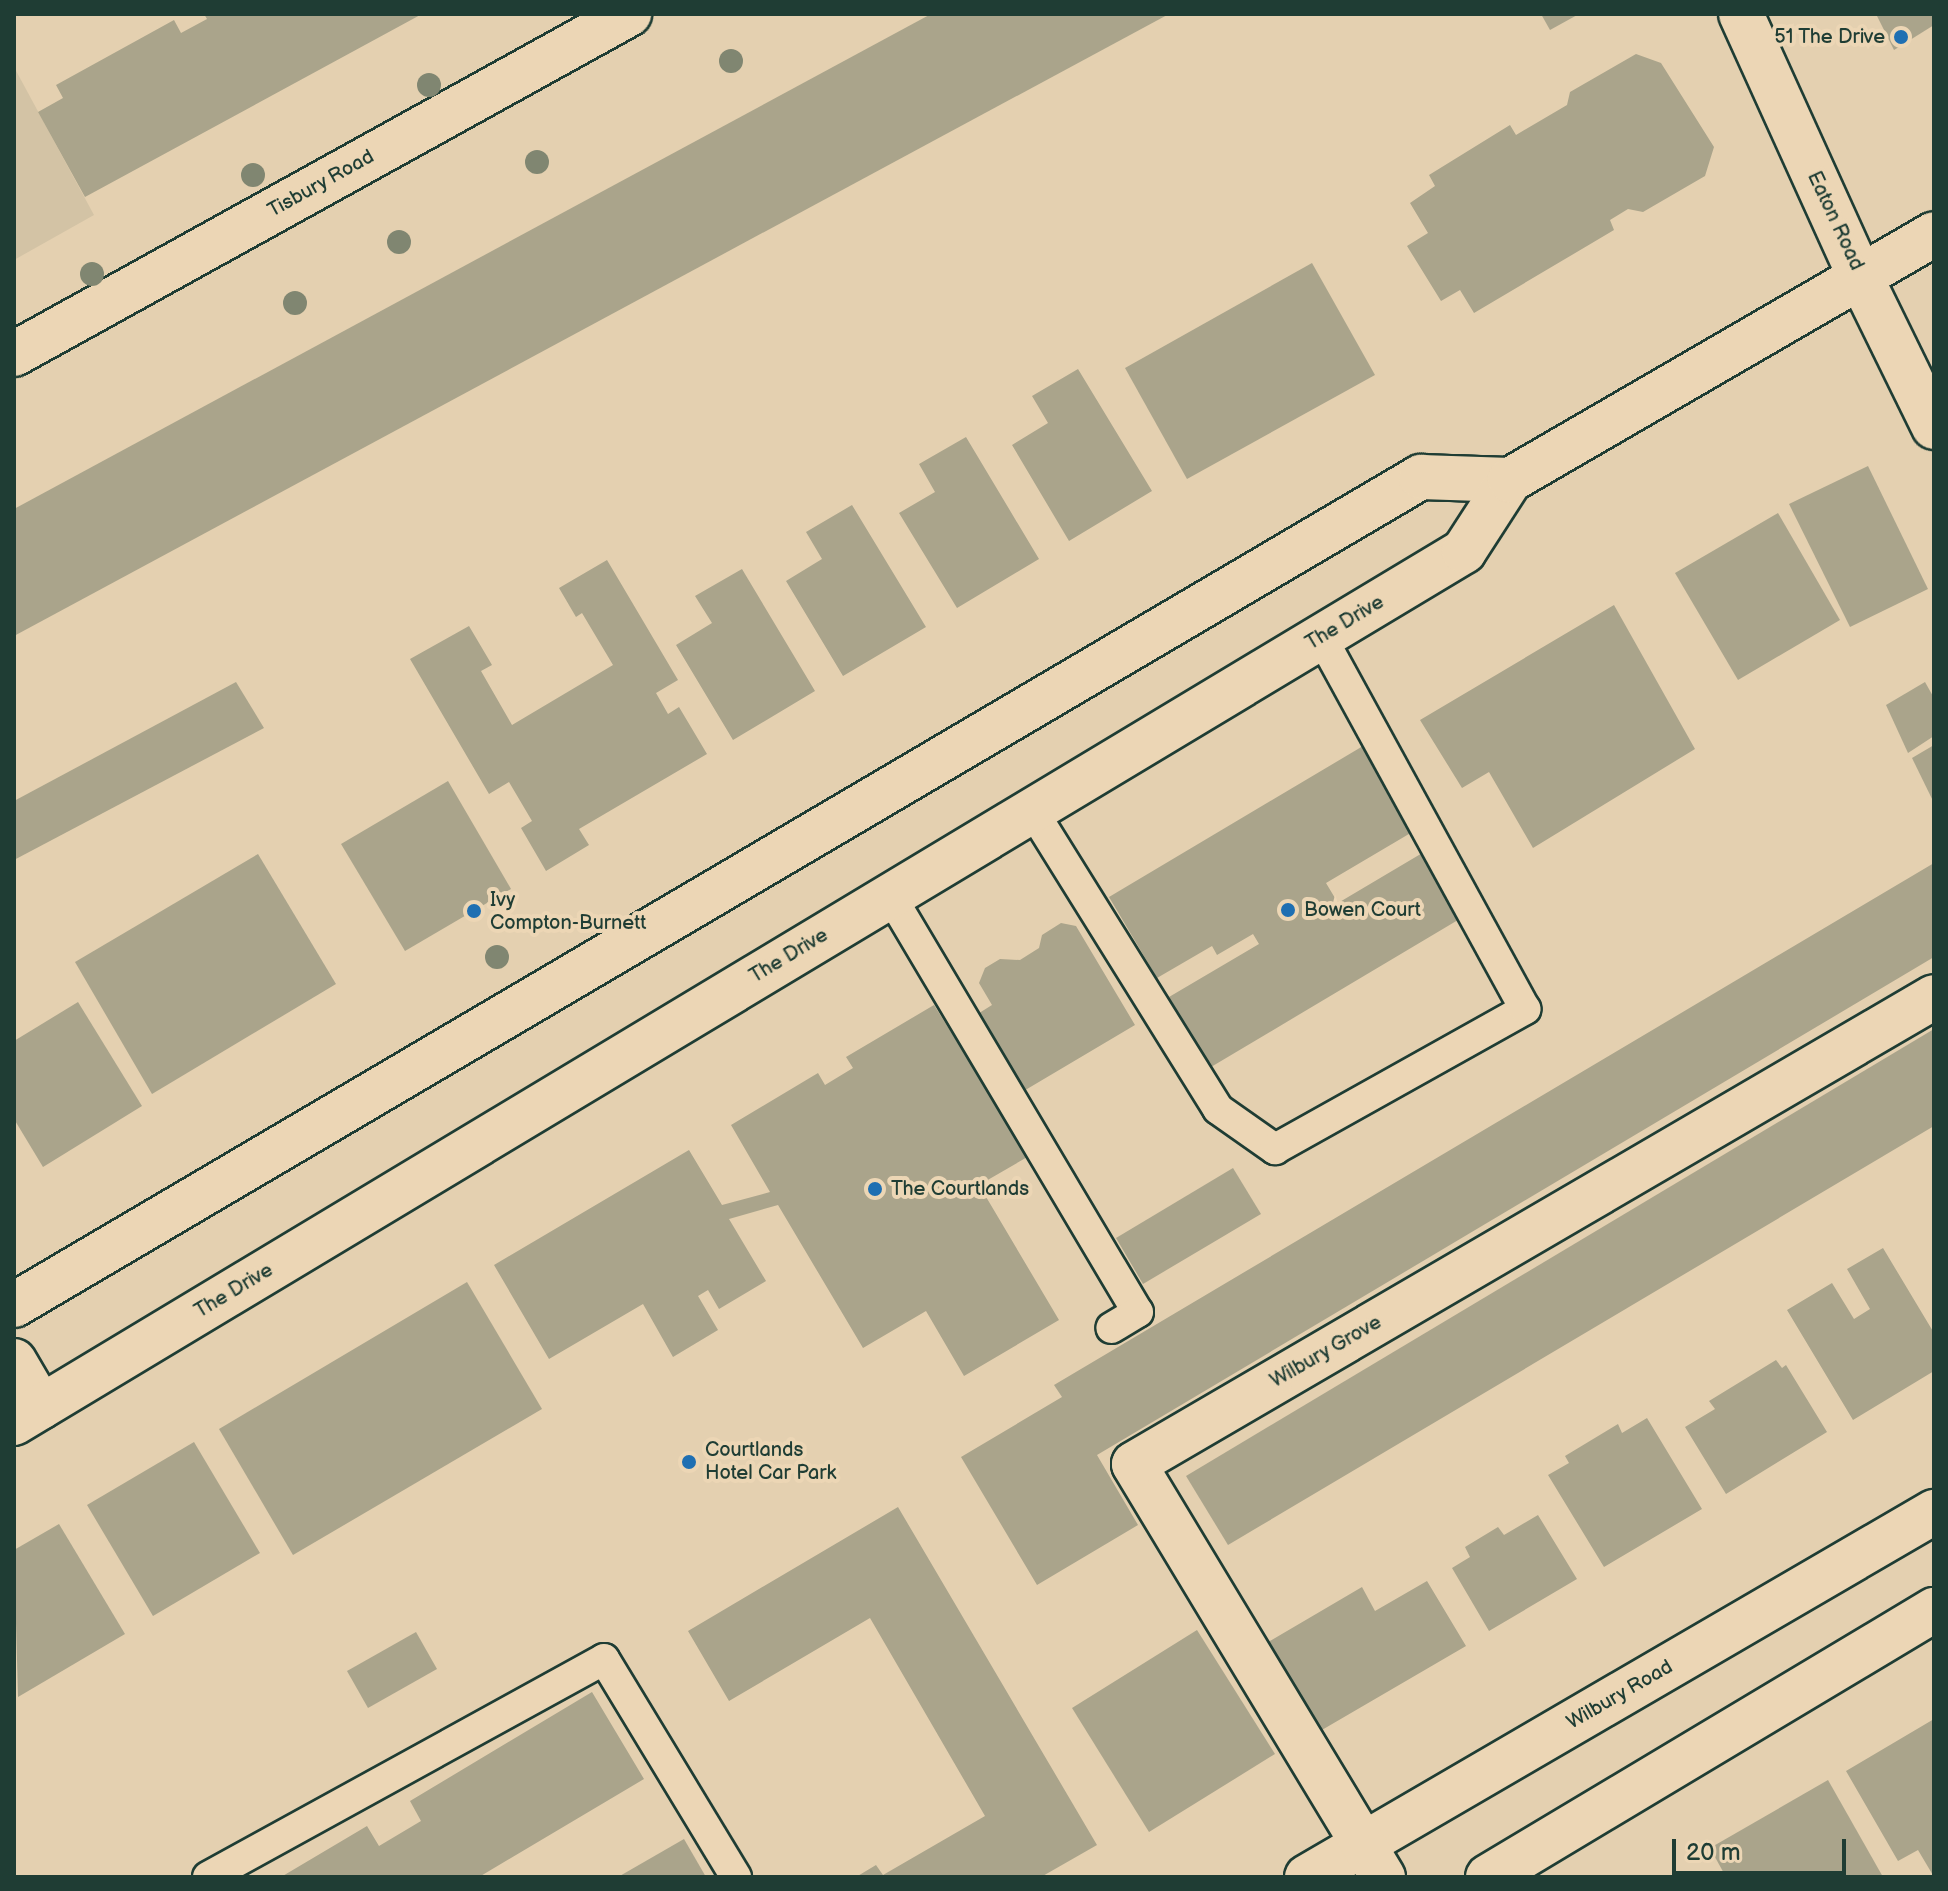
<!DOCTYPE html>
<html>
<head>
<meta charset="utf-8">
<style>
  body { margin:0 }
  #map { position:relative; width:1948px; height:1891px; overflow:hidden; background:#e4d0b0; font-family:"Balsamiq Sans",sans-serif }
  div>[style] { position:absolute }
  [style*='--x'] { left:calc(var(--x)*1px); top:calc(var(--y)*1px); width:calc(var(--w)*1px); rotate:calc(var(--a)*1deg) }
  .built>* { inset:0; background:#d3c3a5 }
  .building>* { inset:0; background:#aaa48b }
  .roads { filter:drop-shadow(2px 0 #1f3d34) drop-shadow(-2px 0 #1f3d34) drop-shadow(0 2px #1f3d34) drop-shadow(0 -2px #1f3d34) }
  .service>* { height:30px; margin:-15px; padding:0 15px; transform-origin:15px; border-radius:15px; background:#ecd6b5 }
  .minor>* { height:44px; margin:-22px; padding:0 22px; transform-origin:22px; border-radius:22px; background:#ecd6b5 }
  .tertiary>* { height:44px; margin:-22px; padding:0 22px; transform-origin:22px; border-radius:22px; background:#ecd6b5 }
  .secondary>* { height:44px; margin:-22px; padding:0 22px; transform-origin:22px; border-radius:22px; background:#ecd6b5 }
  .trees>* { width:24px; height:24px; margin:-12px; border-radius:50%; background:#808671 }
  .dots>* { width:22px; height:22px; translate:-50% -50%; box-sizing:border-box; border:4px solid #ecd6b5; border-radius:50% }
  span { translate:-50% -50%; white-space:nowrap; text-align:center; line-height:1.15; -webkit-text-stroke:8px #ecd6b5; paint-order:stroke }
  .poi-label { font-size:20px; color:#1f3d34 }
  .right { translate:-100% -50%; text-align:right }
  .left { translate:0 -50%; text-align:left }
  .street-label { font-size:20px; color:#1f3d34 }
  .frame { position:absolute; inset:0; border:16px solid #1f3d34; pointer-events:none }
  .scale { position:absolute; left:1672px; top:1839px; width:174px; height:36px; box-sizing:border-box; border:4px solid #1f3d34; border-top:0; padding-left:10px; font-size:24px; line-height:28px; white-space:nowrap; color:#1f3d34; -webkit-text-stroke:6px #ecd6b5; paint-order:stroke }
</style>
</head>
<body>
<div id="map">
  <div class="built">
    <i style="clip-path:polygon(14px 67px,94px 215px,14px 260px)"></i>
  </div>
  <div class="building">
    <i style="clip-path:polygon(204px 14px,422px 14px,85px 197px,38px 112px,63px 98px,56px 85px,174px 20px,181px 33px,207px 19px)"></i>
    <i style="clip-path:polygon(931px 14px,1169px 14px,14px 636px,14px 509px)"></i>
    <i style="clip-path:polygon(1541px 14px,1579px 14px,1550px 30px)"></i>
    <i style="clip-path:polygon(1876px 14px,1934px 14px,1934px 25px,1894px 50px)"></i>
    <i style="clip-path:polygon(1636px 54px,1661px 63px,1714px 147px,1705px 176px,1643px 212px,1628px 209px,1610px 220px,1614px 230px,1474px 313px,1460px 290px,1441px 301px,1407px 246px,1428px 233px,1410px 203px,1435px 186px,1429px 175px,1510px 125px,1516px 135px,1567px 105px,1570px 92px)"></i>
    <i style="clip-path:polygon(1312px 263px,1375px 375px,1187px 479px,1125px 368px)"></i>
    <i style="clip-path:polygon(1078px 369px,1152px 491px,1069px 541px,1012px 445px,1048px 423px,1032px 396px)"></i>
    <i style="clip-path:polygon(966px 437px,1039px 559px,957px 608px,899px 513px,935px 492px,919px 464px)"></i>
    <i style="clip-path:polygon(1868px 466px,1928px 589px,1850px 627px,1789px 504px)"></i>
    <i style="clip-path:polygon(852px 505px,926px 627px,843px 676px,786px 581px,822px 559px,806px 532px)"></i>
    <i style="clip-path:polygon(1778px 513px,1840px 620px,1738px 680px,1675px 573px)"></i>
    <i style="clip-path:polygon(607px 560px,678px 680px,656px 693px,668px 714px,679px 707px,707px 754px,579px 829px,589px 845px,546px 871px,521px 828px,532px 821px,509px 782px,489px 794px,410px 659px,469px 626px,492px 665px,481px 671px,512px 725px,613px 665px,582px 613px,576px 617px,559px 588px)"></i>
    <i style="clip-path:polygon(742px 569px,815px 691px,733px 740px,676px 645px,712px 623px,695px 596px)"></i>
    <i style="clip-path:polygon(1614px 605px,1695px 749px,1533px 848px,1489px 772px,1462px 788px,1420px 720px)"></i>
    <i style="clip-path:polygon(236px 682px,264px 728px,14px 860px,14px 801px)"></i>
    <i style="clip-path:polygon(1925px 682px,1934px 698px,1934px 736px,1908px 753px,1886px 705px)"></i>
    <i style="clip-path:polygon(1934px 745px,1934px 803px,1912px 758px)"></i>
    <i style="clip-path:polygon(1363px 746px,1414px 831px,1326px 883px,1338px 903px,1424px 852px,1463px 917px,1211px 1067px,1169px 997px,1259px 944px,1253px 934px,1217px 955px,1212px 946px,1157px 978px,1109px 897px)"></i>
    <i style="clip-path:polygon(448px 781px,511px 889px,405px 951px,341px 844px)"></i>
    <i style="clip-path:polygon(258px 854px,336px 984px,152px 1094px,75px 962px)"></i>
    <i style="clip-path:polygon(1934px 863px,1934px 957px,1097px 1455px,1138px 1525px,1037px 1585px,961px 1457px,1062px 1397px,1054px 1385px)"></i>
    <i style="clip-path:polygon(1061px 923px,1076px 926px,1135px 1025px,1022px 1092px,976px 1015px,992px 1005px,979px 983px,985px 968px,1000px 959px,1020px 960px,1039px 948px,1042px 935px)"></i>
    <i style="clip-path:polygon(78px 1002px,142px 1106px,43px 1167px,14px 1119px,14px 1041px)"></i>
    <i style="clip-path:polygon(934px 1005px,1029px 1156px,979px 1185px,1059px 1320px,964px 1376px,926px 1311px,863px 1348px,778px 1205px,729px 1219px,766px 1281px,719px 1309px,708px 1290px,698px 1296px,718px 1330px,673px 1357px,643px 1304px,549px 1359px,494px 1265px,689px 1150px,722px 1205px,770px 1192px,731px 1125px,818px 1073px,825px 1085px,853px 1068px,846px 1057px)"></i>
    <i style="clip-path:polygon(1934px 1029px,1934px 1126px,1228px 1545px,1186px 1476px)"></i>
    <i style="clip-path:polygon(1233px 1168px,1261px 1214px,1143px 1284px,1116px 1238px)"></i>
    <i style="clip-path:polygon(1883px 1248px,1934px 1333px,1934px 1371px,1853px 1420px,1787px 1310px,1832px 1283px,1854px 1319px,1870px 1309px,1847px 1269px)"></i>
    <i style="clip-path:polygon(467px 1282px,542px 1409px,293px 1555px,219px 1429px)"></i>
    <i style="clip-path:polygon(1776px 1360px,1782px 1368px,1786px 1365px,1827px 1432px,1726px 1494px,1685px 1427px,1715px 1409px,1709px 1401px)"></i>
    <i style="clip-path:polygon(1647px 1418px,1702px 1509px,1604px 1567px,1548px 1475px,1569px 1463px,1565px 1456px,1618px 1424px,1622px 1433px)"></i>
    <i style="clip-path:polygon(194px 1442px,260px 1553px,153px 1616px,87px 1505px)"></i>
    <i style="clip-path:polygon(898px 1507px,1097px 1845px,1041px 1877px,856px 1877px,876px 1865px,883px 1875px,985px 1816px,870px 1618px,729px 1701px,688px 1631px)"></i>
    <i style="clip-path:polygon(1538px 1515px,1577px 1579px,1489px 1631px,1452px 1568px,1470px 1557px,1465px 1547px,1498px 1527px,1504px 1535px)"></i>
    <i style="clip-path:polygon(59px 1524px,125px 1634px,18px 1697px,14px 1550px)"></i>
    <i style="clip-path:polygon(1427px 1581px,1466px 1646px,1315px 1734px,1263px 1645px,1362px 1587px,1375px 1611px)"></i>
    <i style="clip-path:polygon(1197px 1630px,1275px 1754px,1149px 1832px,1072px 1708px)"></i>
    <i style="clip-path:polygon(416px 1632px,437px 1669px,368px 1708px,347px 1671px)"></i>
    <i style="clip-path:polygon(592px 1692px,644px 1779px,479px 1877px,281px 1877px,367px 1826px,379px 1846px,421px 1821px,410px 1801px)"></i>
    <i style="clip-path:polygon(1934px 1719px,1934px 1877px,1918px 1850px,1898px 1861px,1846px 1771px)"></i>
    <i style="clip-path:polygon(1828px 1780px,1883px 1877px,1726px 1877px,1710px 1848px)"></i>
    <i style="clip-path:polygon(684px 1839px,706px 1877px,618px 1877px)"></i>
  </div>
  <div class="roads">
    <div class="service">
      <i style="--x:1032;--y:810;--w:352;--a:58.1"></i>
      <i style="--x:1218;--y:1109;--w:70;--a:35.1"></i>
      <i style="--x:1275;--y:1149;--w:287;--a:-29.2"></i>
      <i style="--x:1525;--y:1009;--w:424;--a:-118.7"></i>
      <i style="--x:890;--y:895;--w:485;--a:59.3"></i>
      <i style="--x:1138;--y:1312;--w:31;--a:149"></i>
      <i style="--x:208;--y:1877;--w:452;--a:-28.8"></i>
      <i style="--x:604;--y:1659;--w:255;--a:58.8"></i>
    </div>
    <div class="minor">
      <i style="--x:1860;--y:276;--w:168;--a:63.9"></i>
      <i style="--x:14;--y:354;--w:703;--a:-28.94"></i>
      <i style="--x:1307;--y:1877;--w:726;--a:-30.21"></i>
      <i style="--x:1383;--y:1877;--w:482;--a:-121.1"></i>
      <i style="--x:1134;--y:1464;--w:926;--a:-30.27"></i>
      <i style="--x:1488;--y:1877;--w:520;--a:-30.91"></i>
    </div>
    <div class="tertiary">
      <i style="--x:1741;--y:14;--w:288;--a:65.6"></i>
    </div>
    <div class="secondary">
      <i style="--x:14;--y:1305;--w:1633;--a:-30.48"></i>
      <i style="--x:1421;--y:477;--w:89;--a:1.9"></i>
      <i style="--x:14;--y:1361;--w:53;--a:59.6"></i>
      <i style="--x:14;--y:1423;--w:1692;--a:-31.02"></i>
      <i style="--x:1464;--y:551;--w:85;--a:-57.1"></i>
      <i style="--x:1510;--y:480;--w:490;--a:-30.1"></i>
    </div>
  </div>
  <div class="trees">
    <i style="left:731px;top:61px"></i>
    <i style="left:429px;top:85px"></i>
    <i style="left:537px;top:162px"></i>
    <i style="left:253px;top:175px"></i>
    <i style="left:399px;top:242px"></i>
    <i style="left:92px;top:274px"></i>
    <i style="left:295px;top:303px"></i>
    <i style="left:497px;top:957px"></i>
  </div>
  <div class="dots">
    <i style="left:1901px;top:37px;background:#1f6fb2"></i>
    <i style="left:1288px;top:910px;background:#1f6fb2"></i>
    <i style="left:474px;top:911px;background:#1f6fb2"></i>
    <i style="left:875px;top:1189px;background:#1f6fb2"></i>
    <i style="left:689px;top:1462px;background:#1f6fb2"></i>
  </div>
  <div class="poi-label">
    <span class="right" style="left:1885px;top:37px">51 The Drive</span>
    <span class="left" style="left:490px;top:912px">Ivy<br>Compton-Burnett</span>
    <span class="left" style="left:1304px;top:910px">Bowen Court</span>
    <span class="left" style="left:891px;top:1189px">The Courtlands</span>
    <span class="left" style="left:705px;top:1462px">Courtlands<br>Hotel Car Park</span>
  </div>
  <div class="street-label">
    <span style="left:321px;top:184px;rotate:-29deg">Tisbury Road</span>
    <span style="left:1835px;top:221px;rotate:65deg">Eaton Road</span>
    <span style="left:1345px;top:623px;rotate:-31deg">The Drive</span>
    <span style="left:789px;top:956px;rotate:-31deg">The Drive</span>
    <span style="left:234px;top:1291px;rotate:-31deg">The Drive</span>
    <span style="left:1326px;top:1352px;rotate:-30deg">Wilbury Grove</span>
    <span style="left:1620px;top:1695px;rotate:-30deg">Wilbury Road</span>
  </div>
  <div class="frame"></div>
  <div class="scale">20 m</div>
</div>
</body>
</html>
